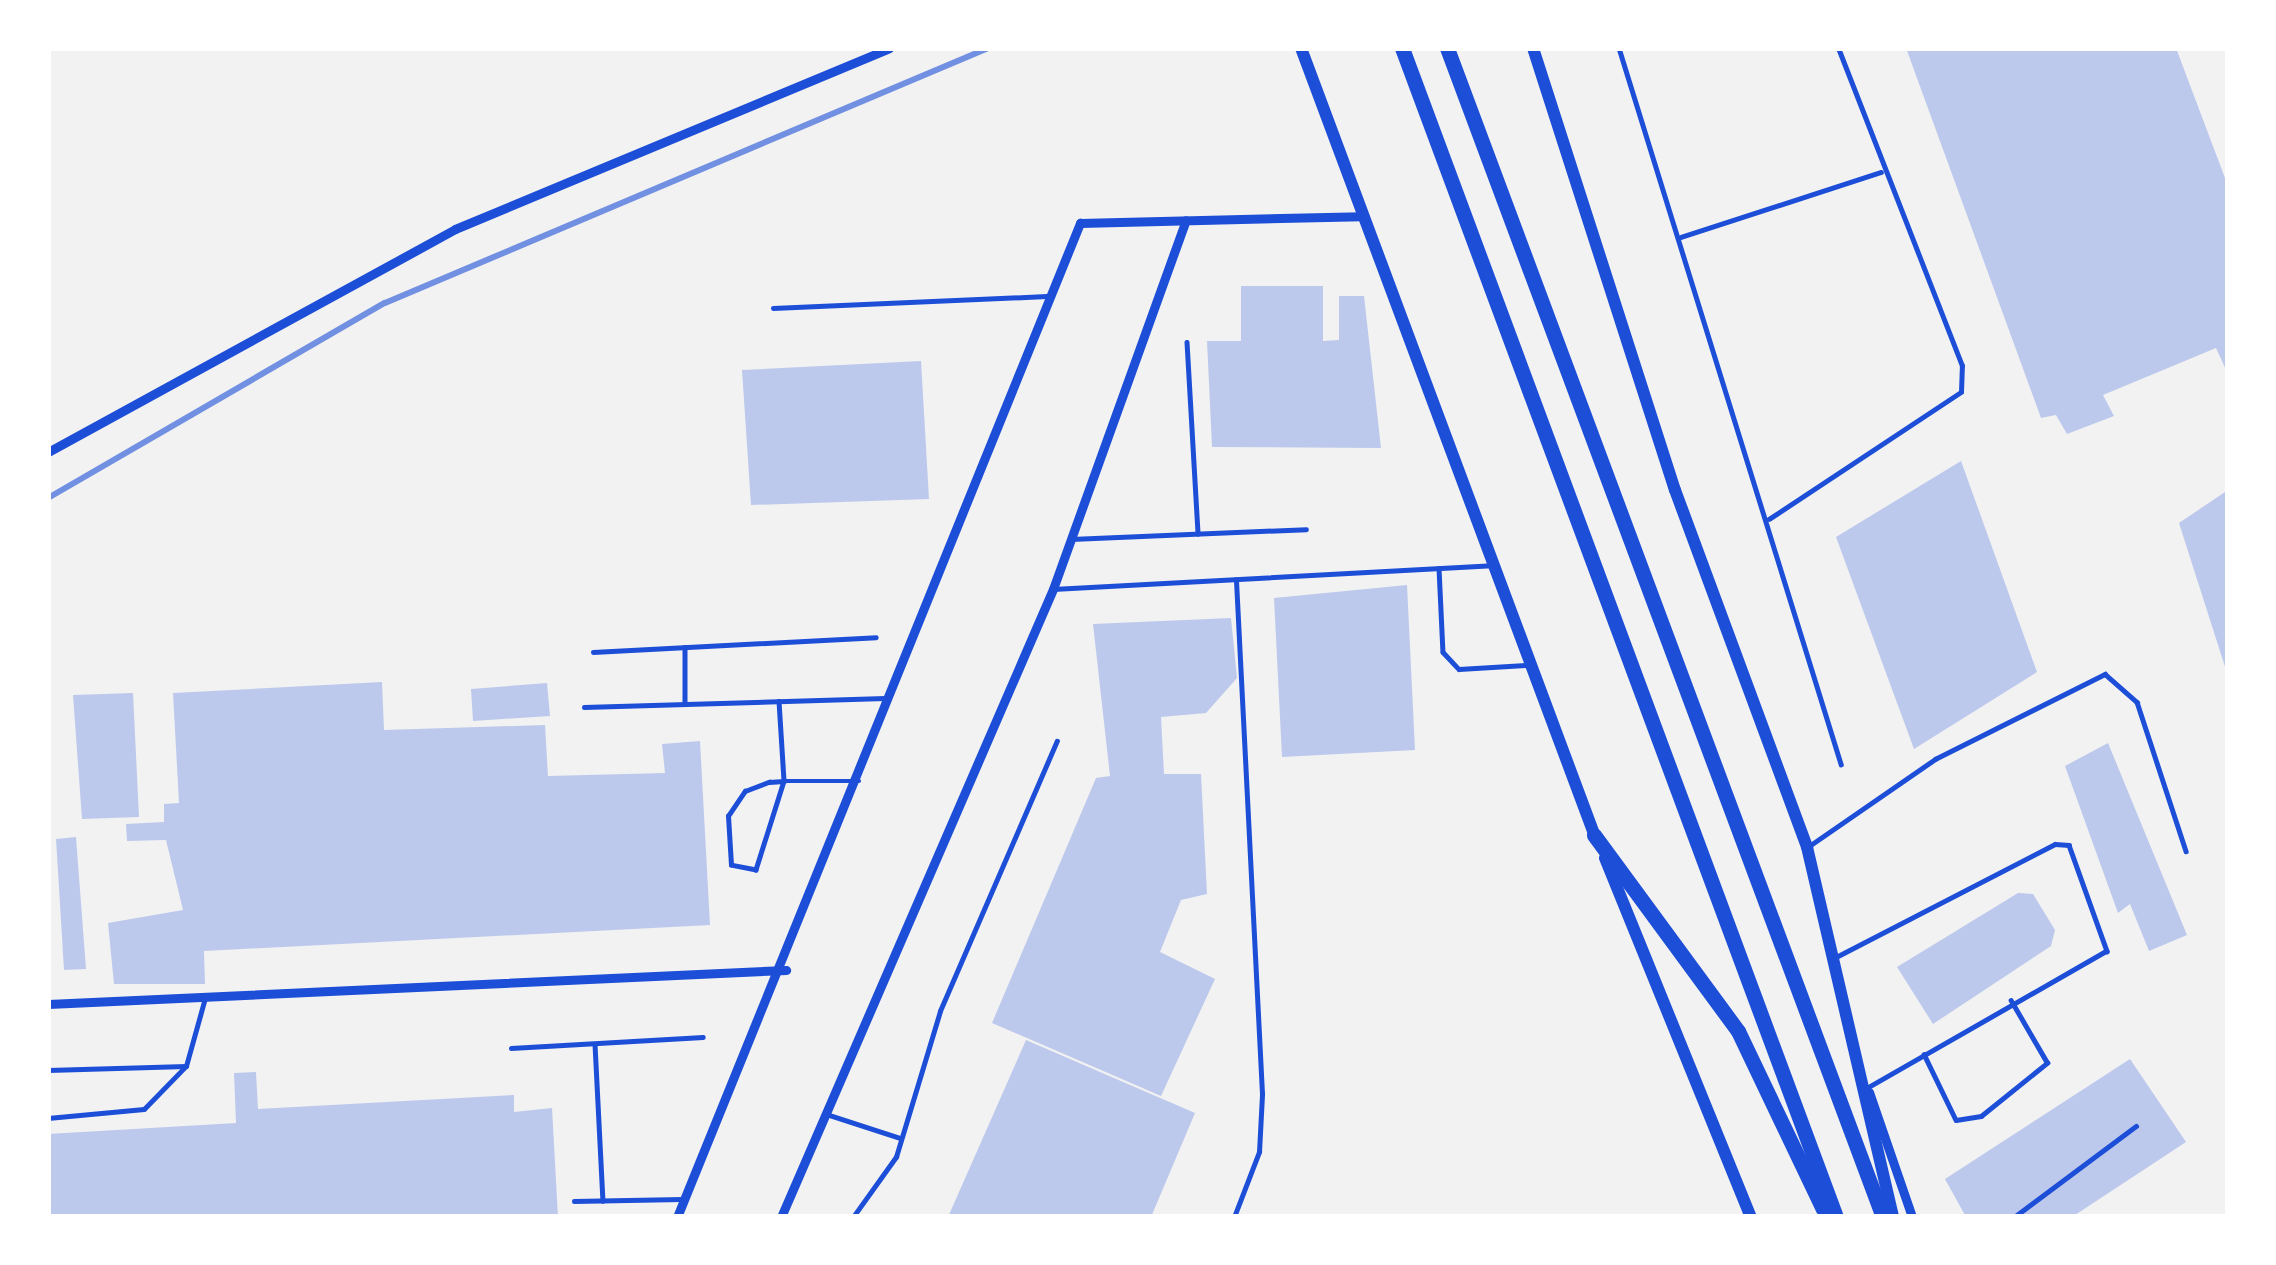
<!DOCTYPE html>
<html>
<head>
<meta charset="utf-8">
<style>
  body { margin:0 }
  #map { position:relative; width:2276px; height:1265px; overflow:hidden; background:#f2f2f2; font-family:Signika,sans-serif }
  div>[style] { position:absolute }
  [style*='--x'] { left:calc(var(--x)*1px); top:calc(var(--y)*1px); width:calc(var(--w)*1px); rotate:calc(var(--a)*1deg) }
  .building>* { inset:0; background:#bdc9ec }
  .service>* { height:4.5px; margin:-2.25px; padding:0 2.25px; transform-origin:2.25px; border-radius:2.25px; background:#1d4ed8 }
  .minor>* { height:9px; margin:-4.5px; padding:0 4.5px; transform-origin:4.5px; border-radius:4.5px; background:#1d4ed8 }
  .tertiary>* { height:12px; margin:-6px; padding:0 6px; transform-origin:6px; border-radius:6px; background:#1d4ed8 }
  .trunk>* { height:15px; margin:-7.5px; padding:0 7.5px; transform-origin:7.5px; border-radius:7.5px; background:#1d4ed8 }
  .rail>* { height:6px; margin:-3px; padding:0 3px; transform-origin:3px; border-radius:3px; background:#7290e2 }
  span { translate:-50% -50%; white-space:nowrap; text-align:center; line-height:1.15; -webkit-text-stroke:10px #fff; paint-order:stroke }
  .frame { position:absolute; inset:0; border:51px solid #fff; pointer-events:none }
</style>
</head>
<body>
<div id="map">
  <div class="building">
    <i style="clip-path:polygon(1906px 48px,2176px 48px,2228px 186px,2228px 374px,2216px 348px,2103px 395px,2114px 416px,2067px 434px,2056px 415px,2041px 418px)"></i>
    <i style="clip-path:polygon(1241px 286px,1323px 286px,1323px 341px,1339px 340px,1339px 296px,1364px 296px,1381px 448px,1212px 447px,1207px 341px,1241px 341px)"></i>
    <i style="clip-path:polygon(921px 361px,929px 499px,751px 505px,742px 370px)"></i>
    <i style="clip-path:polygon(1961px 461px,2037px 672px,1914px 749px,1836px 537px)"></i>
    <i style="clip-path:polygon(2228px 490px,2228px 673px,2227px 673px,2179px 523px)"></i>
    <i style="clip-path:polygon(1407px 585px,1415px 750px,1282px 757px,1274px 598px)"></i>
    <i style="clip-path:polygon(1231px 618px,1237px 678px,1206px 713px,1161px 717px,1164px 774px,1201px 774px,1207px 894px,1181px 900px,1160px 952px,1215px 979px,1161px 1096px,992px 1023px,1096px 778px,1110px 776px,1093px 624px)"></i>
    <i style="clip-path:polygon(382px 682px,384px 730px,545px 725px,548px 776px,665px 773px,662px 744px,700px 741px,710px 925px,204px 951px,205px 984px,114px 984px,108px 923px,183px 910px,166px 840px,127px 841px,126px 824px,164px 822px,164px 804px,179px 803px,173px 693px)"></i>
    <i style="clip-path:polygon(547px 683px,550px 716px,473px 721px,471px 689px)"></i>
    <i style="clip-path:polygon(133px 693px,139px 817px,82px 819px,73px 695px)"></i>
    <i style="clip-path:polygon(2108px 743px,2187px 935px,2149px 951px,2130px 904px,2118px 913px,2065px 766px)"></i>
    <i style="clip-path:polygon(76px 837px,86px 969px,64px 970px,56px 839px)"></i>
    <i style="clip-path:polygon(2018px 893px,2033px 894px,2055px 930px,2051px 946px,1933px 1024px,1897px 967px)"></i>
    <i style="clip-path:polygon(1026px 1040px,1195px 1113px,1151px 1217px,948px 1217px)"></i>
    <i style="clip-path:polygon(2130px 1059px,2186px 1142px,2072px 1217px,1966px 1217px,1945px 1179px)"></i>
    <i style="clip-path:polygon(256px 1072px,258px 1109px,514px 1095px,514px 1112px,552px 1108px,558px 1217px,48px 1217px,48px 1134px,236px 1123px,234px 1073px)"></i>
  </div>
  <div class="service">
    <i style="--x:1619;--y:48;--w:750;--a:72.77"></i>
    <i style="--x:1681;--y:237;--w:210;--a:-18"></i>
    <i style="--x:773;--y:308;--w:279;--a:-2.5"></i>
    <i style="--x:1187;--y:342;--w:192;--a:86.7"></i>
    <i style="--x:1769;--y:519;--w:230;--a:-33.5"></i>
    <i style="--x:1961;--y:392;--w:26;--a:-88"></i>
    <i style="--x:1962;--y:366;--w:341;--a:-111.3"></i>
    <i style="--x:1071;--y:539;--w:235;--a:-2.4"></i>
    <i style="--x:1439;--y:568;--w:84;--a:87.3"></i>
    <i style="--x:1443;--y:652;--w:23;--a:47"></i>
    <i style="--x:1459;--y:669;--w:67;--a:-3.4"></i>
    <i style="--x:1053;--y:589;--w:439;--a:-3.1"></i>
    <i style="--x:685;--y:647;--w:57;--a:90"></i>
    <i style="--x:593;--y:652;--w:283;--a:-3"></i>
    <i style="--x:779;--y:701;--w:80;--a:86.4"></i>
    <i style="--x:784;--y:781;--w:93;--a:107.5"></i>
    <i style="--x:756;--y:870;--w:25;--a:-169"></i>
    <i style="--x:731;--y:865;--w:49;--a:-93.5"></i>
    <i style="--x:728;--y:816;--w:30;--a:-56"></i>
    <i style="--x:745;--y:791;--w:26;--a:-21"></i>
    <i style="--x:769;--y:782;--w:15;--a:-4"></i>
    <i style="--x:784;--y:781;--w:75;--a:0"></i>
    <i style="--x:584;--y:707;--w:301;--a:-1.7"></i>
    <i style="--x:1812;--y:844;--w:150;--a:-34.6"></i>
    <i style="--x:1935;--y:759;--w:190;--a:-26.6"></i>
    <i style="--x:2105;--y:674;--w:43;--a:41.2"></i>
    <i style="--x:2137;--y:702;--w:157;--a:71.8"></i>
    <i style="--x:1836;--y:957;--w:246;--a:-27.3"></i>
    <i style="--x:2055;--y:844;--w:14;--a:4"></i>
    <i style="--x:2069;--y:845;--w:113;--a:70.3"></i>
    <i style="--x:2107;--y:951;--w:275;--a:150.2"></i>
    <i style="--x:595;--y:1044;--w:157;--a:87.1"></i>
    <i style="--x:511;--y:1048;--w:192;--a:-3.3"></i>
    <i style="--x:1924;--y:1054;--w:73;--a:64.1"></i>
    <i style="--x:1956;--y:1120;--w:25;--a:-9"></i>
    <i style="--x:1981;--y:1116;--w:85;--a:-38.8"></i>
    <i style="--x:2047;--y:1063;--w:72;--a:-120.1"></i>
    <i style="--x:48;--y:1070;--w:138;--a:-1.7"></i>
    <i style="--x:826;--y:1114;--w:78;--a:18"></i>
    <i style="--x:48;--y:1118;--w:96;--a:-5.4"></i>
    <i style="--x:144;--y:1109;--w:60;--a:-45.7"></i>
    <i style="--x:186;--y:1066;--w:71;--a:-74.4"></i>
    <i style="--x:574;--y:1201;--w:108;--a:-1.1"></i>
    <i style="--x:853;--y:1217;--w:74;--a:-54.4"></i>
    <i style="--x:896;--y:1157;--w:152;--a:-73.2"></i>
    <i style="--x:940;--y:1011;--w:294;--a:-66.6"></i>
    <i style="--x:1234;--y:1217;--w:70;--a:-69"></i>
    <i style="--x:1259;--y:1152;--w:58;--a:-87"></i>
    <i style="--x:1262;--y:1094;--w:515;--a:-92.9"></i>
    <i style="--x:2014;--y:1217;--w:152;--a:-36.7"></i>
  </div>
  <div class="minor">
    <i style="--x:48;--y:452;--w:464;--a:-28.7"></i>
    <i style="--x:455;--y:229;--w:470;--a:-22.6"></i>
    <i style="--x:48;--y:1004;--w:739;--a:-2.64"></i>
    <i style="--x:1869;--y:1092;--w:132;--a:71"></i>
    <i style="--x:677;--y:1217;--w:1073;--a:-67.93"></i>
    <i style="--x:1080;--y:223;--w:281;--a:-1.4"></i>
    <i style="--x:781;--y:1217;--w:684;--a:-66.58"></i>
    <i style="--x:1053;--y:589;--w:392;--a:-70.2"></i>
  </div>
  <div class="tertiary">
    <i style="--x:1301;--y:48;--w:844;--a:69.55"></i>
    <i style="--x:1533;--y:48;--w:464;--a:72.2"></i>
    <i style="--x:1675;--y:490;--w:381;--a:69.7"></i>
    <i style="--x:1807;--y:847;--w:380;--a:76.9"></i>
    <i style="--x:1605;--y:858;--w:388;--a:67.9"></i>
  </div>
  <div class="trunk">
    <i style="--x:1402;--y:48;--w:1247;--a:69.63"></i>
    <i style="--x:1447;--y:48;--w:1248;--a:69.55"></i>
    <i style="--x:1594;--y:835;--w:243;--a:53.7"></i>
    <i style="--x:1738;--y:1031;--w:197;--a:64.5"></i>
  </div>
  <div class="rail">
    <i style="--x:48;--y:498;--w:389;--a:-30.1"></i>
    <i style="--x:385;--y:303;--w:655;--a:-22.92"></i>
  </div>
  <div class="frame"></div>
</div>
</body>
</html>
